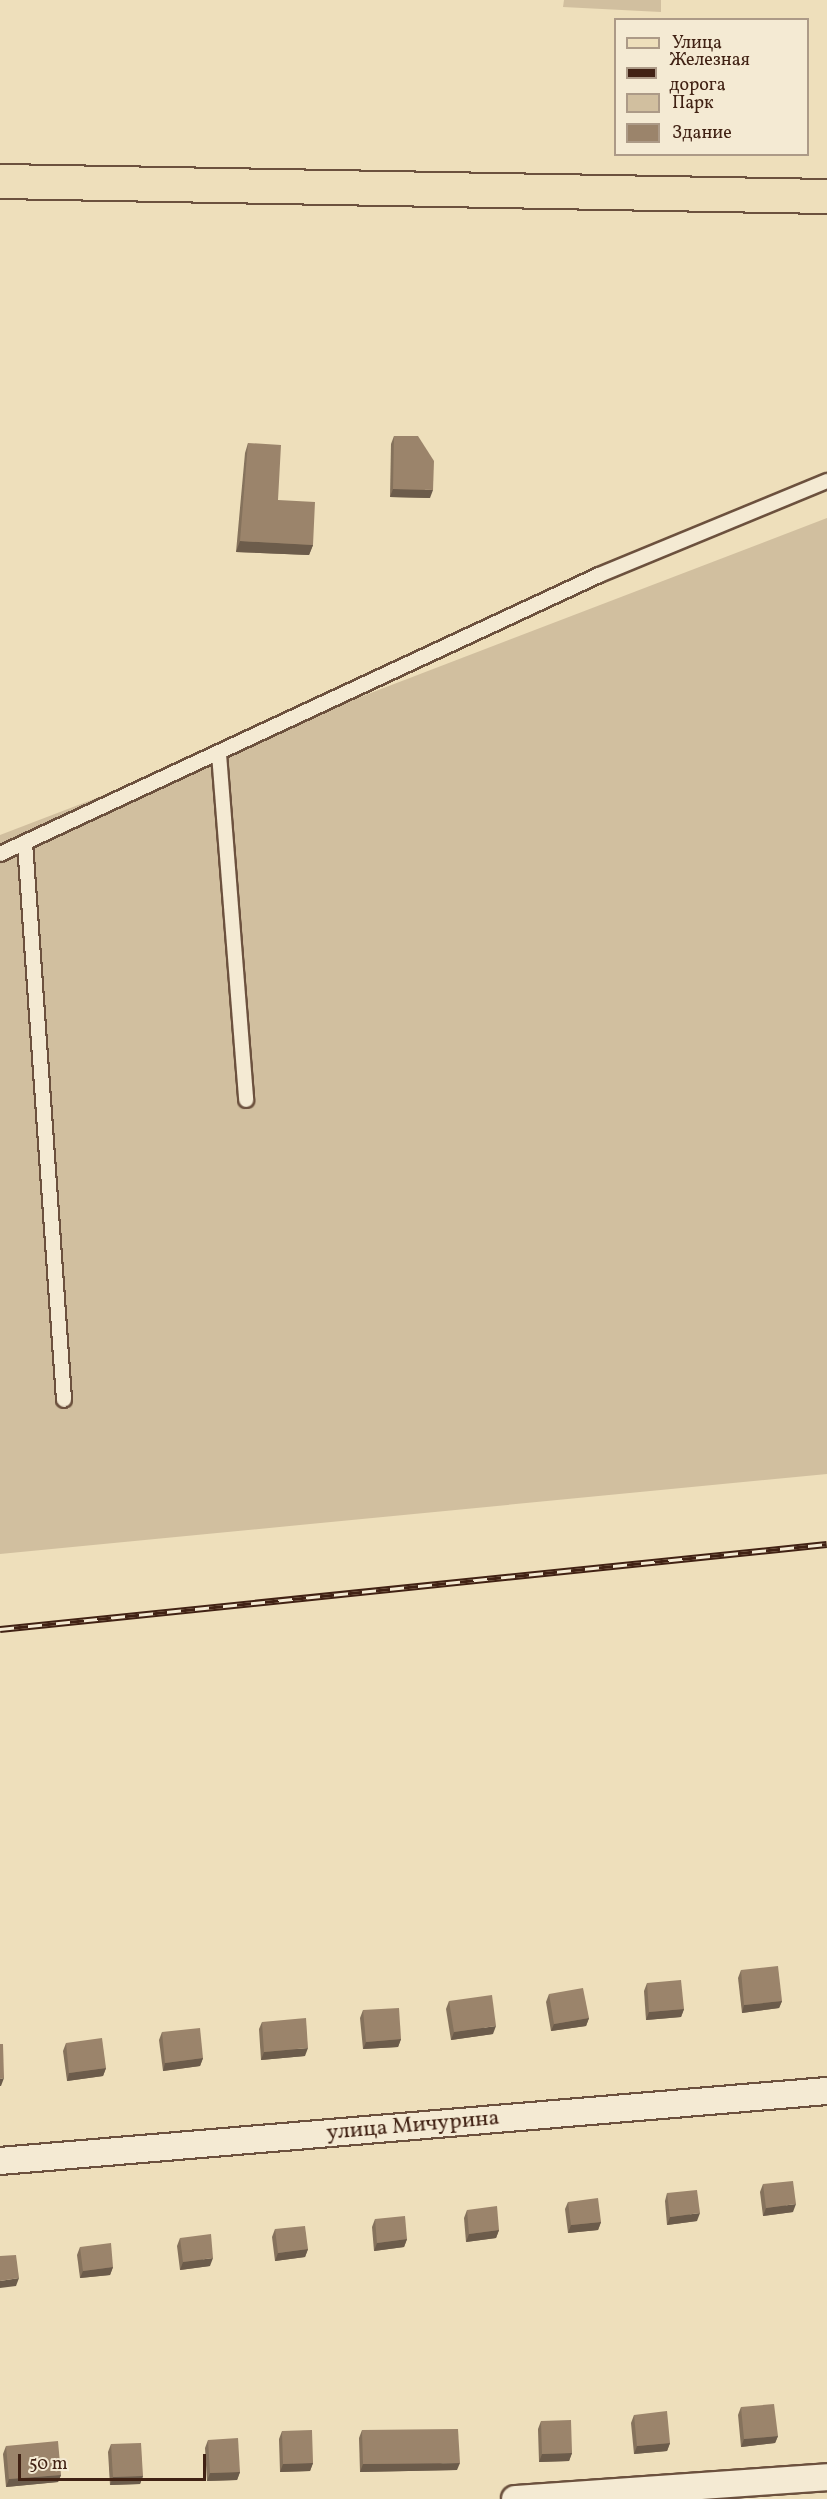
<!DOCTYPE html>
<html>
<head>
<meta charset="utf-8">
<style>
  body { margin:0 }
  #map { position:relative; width:827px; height:2499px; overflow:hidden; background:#eedfbb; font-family:Vollkorn,serif }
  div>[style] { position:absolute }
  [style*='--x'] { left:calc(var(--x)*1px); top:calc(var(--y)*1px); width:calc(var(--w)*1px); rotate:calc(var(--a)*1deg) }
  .green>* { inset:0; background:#d1bf9f }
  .roads { filter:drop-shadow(2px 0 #6c513e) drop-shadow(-2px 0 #6c513e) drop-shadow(0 2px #6c513e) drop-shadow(0 -2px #6c513e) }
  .service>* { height:14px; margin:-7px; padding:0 7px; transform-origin:7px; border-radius:7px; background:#f4ead3 }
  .minor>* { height:26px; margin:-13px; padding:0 13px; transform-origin:13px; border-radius:13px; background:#f4ead3 }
  .primary>* { height:33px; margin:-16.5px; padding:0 16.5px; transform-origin:16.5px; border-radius:16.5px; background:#eedfbb }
  .rail>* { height:7px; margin-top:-3.5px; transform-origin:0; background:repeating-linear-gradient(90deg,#f4ead3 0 14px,#412214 0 28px); box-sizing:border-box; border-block:2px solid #412214 }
  .wall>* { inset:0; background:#85725c }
  .shaded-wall>* { inset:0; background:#6c5c4b }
  .building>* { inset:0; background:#9b846b }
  span { translate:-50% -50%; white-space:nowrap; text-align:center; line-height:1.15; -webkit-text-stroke:4.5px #f4ead3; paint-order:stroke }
  .street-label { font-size:22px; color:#412214 }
  .legend { position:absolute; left:614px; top:18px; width:195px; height:138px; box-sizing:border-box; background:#f4ead3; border:2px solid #ac9a87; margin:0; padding:8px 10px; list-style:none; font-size:18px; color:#412214 }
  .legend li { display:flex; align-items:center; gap:12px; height:30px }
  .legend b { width:30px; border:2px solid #ac9a87 }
  .scale { position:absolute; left:18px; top:2454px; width:188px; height:27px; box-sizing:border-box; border:3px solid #412214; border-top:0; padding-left:8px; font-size:18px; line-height:21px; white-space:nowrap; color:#412214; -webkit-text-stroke:4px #f4ead3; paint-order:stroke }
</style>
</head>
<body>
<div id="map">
  <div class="green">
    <i style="clip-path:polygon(564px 0,661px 0,661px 12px,563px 7px)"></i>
    <i style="clip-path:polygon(827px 518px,827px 1474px,0 1554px,0 835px)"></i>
  </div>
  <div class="roads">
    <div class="service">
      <i style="--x:219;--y:754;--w:347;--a:85.5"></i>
      <i style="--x:25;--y:843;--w:558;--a:85.99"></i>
      <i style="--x:0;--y:854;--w:661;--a:-24.97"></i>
      <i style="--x:599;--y:575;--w:247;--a:-22.4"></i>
    </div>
    <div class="minor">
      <i style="--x:0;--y:2161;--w:830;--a:-4.84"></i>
      <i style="--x:515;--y:2499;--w:313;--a:-4"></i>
    </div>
    <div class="primary">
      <i style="--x:0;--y:181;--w:827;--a:1.04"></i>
    </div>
  </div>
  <div class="rail">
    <i style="--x:0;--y:1629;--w:831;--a:-5.87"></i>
  </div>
  <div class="wall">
    <i style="clip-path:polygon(394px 436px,430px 498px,390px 497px,391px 444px)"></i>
    <i style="clip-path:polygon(248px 443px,278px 500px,313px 545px,309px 555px,236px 552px,245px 453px)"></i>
    <i style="clip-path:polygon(741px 1970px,782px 2001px,779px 2008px,742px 2013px,738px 1978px)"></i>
    <i style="clip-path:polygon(647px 1983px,684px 2009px,681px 2017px,646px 2020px,644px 1991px)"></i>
    <i style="clip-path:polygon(549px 1994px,589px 2018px,586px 2026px,551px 2031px,546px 2002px)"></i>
    <i style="clip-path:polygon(449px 2001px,493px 2034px,451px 2040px,446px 2009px)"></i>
    <i style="clip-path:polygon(363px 2010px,401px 2039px,398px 2047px,363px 2049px,360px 2018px)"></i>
    <i style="clip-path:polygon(262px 2022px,305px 2056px,261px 2060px,259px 2029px)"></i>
    <i style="clip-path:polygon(162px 2032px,203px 2058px,200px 2066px,163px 2071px,159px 2040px)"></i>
    <i style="clip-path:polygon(66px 2043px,106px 2068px,103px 2076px,67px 2081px,63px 2051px)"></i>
    <i style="clip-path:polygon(763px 2184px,793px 2212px,763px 2216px,760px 2192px)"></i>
    <i style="clip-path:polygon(667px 2193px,697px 2221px,667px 2225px,665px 2201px)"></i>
    <i style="clip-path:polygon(568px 2202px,601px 2222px,598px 2230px,568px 2233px,565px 2209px)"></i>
    <i style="clip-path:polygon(467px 2210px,499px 2230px,496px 2238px,466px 2242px,464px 2218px)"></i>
    <i style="clip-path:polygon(375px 2219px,407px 2239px,404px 2247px,374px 2251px,372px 2227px)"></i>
    <i style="clip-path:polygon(275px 2229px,308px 2249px,305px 2257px,275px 2261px,272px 2237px)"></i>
    <i style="clip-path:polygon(180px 2238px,210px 2266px,180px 2270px,177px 2246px)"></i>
    <i style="clip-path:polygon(80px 2247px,113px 2267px,110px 2275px,80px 2278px,77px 2255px)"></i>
    <i style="clip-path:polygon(741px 2407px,778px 2436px,775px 2443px,741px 2447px,738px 2415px)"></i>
    <i style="clip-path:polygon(634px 2415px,670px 2443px,667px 2451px,634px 2454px,631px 2423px)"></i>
    <i style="clip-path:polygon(541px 2421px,572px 2453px,569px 2461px,539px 2462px,538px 2429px)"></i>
    <i style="clip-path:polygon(362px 2430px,457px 2470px,360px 2472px,359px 2438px)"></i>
    <i style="clip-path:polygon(282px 2431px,313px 2463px,310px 2471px,280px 2472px,279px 2439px)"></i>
    <i style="clip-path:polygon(208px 2440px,240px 2472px,237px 2480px,207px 2481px,205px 2448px)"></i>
    <i style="clip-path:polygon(111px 2444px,143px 2476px,140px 2484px,110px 2485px,108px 2452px)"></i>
    <i style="clip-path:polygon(6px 2446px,61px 2475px,58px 2482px,6px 2487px,3px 2454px)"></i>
  </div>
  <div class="shaded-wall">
    <i style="clip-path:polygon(393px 489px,433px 490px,430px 498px,390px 497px)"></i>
    <i style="clip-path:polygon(240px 541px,313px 545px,309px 555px,236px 552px)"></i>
    <i style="clip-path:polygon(782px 2001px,779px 2008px,742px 2013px,744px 2005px)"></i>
    <i style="clip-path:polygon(684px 2009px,681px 2017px,646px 2020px,649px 2012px)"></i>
    <i style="clip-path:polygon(589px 2018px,586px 2026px,551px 2031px,554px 2024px)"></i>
    <i style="clip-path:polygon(496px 2026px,493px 2034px,451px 2040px,454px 2032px)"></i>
    <i style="clip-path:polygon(401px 2039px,398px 2047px,363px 2049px,366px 2042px)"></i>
    <i style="clip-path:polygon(308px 2048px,305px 2056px,261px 2060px,264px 2052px)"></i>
    <i style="clip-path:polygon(203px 2058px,200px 2066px,163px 2071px,165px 2063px)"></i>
    <i style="clip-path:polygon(106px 2068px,103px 2076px,67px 2081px,69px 2073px)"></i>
    <i style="clip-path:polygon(4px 2078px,1px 2086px,0 2086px,0 2079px)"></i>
    <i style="clip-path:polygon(796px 2204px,793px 2212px,763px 2216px,766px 2208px)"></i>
    <i style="clip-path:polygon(700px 2213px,697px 2221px,667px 2225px,670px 2217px)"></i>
    <i style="clip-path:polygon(601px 2222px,598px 2230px,568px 2233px,571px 2225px)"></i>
    <i style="clip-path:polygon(499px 2230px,496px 2238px,466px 2242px,469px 2234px)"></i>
    <i style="clip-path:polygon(407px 2239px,404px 2247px,374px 2251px,377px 2243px)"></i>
    <i style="clip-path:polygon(308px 2249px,305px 2257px,275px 2261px,278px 2253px)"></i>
    <i style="clip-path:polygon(213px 2258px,210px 2266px,180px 2270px,183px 2262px)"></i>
    <i style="clip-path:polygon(113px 2267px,110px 2275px,80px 2278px,83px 2271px)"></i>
    <i style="clip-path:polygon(19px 2278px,16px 2286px,0 2288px,0 2281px)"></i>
    <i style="clip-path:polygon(778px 2436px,775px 2443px,741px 2447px,744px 2439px)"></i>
    <i style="clip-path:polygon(670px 2443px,667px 2451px,634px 2454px,637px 2446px)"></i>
    <i style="clip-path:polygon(572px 2453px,569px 2461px,539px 2462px,542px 2454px)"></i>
    <i style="clip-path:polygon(313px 2463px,310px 2471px,280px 2472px,283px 2464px)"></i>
    <i style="clip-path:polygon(460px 2463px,457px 2470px,360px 2472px,363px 2464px)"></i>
    <i style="clip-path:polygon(240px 2472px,237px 2480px,207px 2481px,210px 2473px)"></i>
    <i style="clip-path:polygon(61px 2475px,58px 2482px,6px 2487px,9px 2479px)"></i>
    <i style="clip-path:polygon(143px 2476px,140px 2484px,110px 2485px,113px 2477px)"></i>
  </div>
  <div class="building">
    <i style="clip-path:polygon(394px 436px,418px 436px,434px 461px,433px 490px,393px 489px)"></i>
    <i style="clip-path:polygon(248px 443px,281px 445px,278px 500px,315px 502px,313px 545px,240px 541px)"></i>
    <i style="clip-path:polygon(778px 1966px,782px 2001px,744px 2005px,741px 1970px)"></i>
    <i style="clip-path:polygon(681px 1980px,684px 2009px,649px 2012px,647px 1983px)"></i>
    <i style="clip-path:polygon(583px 1988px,589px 2018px,554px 2024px,549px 1994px)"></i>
    <i style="clip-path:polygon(492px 1995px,496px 2026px,454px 2032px,449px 2001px)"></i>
    <i style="clip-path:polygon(399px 2008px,401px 2039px,366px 2042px,363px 2010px)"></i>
    <i style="clip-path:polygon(306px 2018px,308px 2048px,264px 2052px,262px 2022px)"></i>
    <i style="clip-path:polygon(200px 2028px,203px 2058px,165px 2063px,162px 2032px)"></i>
    <i style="clip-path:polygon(102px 2038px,106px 2068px,69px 2073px,66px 2043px)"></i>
    <i style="clip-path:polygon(0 2044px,3px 2044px,4px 2078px,0 2079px)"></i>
    <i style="clip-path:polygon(793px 2181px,796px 2204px,766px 2208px,763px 2184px)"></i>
    <i style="clip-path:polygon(697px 2190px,700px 2213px,670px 2217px,667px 2193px)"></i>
    <i style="clip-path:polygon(598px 2198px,601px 2222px,571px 2225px,568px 2202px)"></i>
    <i style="clip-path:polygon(497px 2206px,499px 2230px,469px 2234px,467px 2210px)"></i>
    <i style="clip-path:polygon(405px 2216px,407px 2239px,377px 2243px,375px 2219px)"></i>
    <i style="clip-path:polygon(305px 2226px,308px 2249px,278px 2253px,275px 2229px)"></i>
    <i style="clip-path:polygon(211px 2234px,213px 2258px,183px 2262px,180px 2238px)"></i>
    <i style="clip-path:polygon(111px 2243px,113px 2267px,83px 2271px,80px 2247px)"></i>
    <i style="clip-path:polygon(16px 2255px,19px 2278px,0 2281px,0 2256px)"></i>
    <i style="clip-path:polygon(774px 2404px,778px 2436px,744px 2439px,741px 2407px)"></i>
    <i style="clip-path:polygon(667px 2411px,670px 2443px,637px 2446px,634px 2415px)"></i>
    <i style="clip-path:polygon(571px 2420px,572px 2453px,542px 2454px,541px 2421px)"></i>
    <i style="clip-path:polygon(458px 2429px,460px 2463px,363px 2464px,362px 2430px)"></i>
    <i style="clip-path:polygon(312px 2430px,313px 2463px,283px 2464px,282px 2431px)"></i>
    <i style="clip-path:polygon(238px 2438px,240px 2472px,210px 2473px,208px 2440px)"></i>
    <i style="clip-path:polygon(58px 2441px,61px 2475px,9px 2479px,6px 2446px)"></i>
    <i style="clip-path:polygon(141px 2443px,143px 2476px,113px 2477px,111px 2444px)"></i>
  </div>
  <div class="street-label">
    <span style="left:413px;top:2126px;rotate:-5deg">улица Мичурина</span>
  </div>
  <ul class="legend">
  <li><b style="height:8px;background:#eedfbb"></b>Улица</li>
  <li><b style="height:8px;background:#412214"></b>Железная дорога</li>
  <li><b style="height:16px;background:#d1bf9f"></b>Парк</li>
  <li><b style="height:16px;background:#9b846b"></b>Здание</li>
  </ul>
  <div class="scale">50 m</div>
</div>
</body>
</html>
